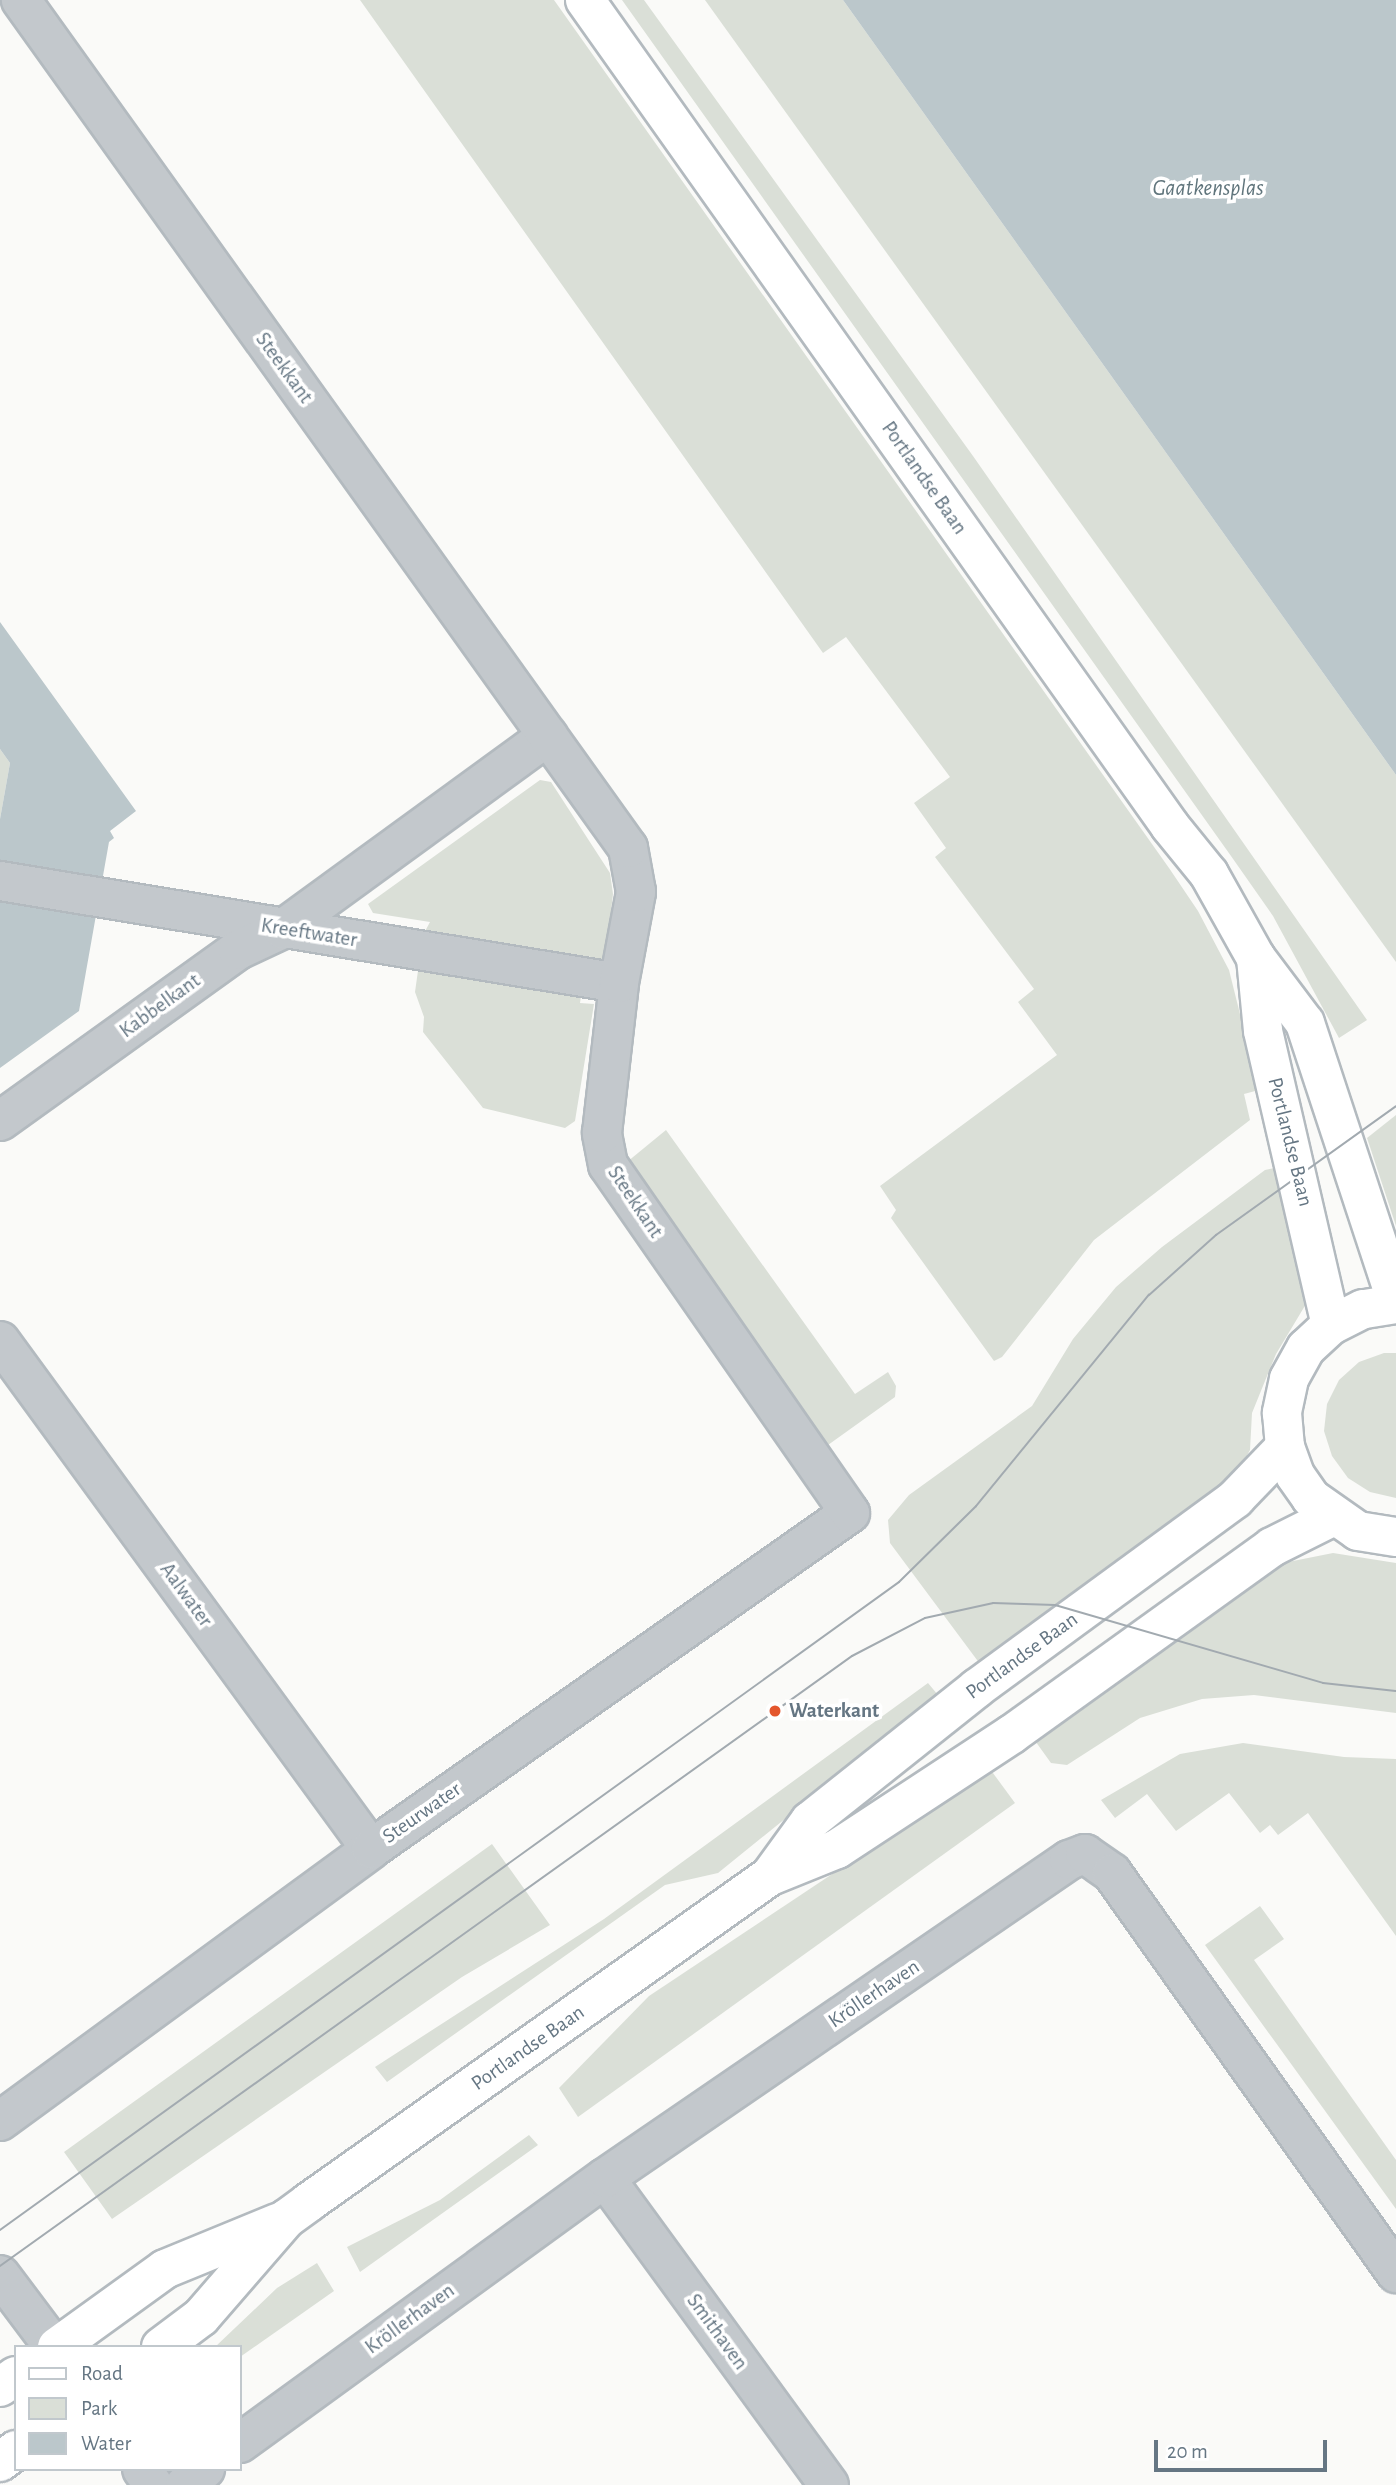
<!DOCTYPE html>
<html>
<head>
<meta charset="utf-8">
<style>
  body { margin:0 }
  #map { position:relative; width:1396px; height:2485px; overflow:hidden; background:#fafaf8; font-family:"Alegreya Sans",sans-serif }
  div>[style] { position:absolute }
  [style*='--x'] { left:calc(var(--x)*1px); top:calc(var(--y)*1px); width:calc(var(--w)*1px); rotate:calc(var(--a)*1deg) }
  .green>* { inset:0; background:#dadfd7 }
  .water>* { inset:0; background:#bbc7cb }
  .roads { filter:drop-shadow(2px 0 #b3babf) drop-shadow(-2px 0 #b3babf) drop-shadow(0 2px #b3babf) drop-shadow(0 -2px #b3babf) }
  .street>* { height:38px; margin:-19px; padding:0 19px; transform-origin:19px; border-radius:19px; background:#c3c8cc }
  .secondary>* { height:38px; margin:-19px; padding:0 19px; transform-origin:19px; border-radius:19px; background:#fff }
  .tram>* { height:2px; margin:-1px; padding:0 1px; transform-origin:1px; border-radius:1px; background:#a2aab0 }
  .dots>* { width:19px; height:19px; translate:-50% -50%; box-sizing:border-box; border:4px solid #fff; border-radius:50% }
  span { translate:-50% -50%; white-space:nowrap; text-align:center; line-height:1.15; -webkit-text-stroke:7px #fff; paint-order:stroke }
  .street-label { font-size:21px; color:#657683 }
  .poi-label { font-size:21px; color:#657683; font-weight:700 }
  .left { translate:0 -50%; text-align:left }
  .water-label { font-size:23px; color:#60757c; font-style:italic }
  .legend { position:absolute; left:14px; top:2345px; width:228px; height:126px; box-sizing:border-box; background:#fff; border:2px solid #c1c8cd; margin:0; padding:9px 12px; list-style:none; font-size:21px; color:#657683 }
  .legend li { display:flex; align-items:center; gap:14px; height:35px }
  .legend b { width:35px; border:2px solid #c1c8cd }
  .scale { position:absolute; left:1154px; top:2440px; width:173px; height:32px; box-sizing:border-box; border:4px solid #657683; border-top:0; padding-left:9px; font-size:21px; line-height:24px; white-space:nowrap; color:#657683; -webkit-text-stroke:5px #fff; paint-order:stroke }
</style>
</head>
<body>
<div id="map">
  <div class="green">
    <i style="clip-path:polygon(360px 0,554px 0,1169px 868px,1198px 911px,1229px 970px,1259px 1090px,1244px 1094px,1250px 1120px,1094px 1240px,1002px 1357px,994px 1361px,891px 1218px,896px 1210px,880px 1186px,1057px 1055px,1018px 1002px,1034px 989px,935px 857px,946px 848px,914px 803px,950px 777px,846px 637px,823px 653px)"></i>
    <i style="clip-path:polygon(622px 0,644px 0,973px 456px,1367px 1020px,1339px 1038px,1273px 916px,1231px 856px)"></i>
    <i style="clip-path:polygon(705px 0,843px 0,1396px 775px,1396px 962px)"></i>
    <i style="clip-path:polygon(0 749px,10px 763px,0 819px)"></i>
    <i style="clip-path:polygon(540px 780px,551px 782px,610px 873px,613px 894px,606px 955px,601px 960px,587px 956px,580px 1003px,594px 1004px,575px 1121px,565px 1128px,483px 1108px,423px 1032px,424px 1017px,415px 992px,423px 935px,430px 922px,373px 913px,368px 904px)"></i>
    <i style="clip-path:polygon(1396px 1115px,1396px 1226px,1367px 1138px)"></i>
    <i style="clip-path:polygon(666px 1130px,855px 1394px,888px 1372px,896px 1386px,895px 1397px,828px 1445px,627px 1162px)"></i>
    <i style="clip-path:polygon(1274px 1168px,1288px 1191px,1308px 1283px,1306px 1304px,1276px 1354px,1252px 1413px,1250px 1450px,1244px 1461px,1203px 1505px,980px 1664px,890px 1543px,888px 1520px,909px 1495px,1032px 1406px,1073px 1339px,1116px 1287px,1162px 1247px,1265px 1170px)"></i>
    <i style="clip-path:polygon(1384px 1353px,1396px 1353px,1396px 1498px,1370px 1492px,1348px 1478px,1332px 1456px,1324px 1431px,1327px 1404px,1339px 1380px,1359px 1362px)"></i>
    <i style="clip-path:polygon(1333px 1553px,1396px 1563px,1396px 1713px,1254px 1695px,1202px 1699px,1140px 1718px,1067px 1765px,1051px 1763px,1033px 1738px,1283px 1563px)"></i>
    <i style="clip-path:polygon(928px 1683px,938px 1695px,718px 1873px,665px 1885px,387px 2082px,375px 2067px,604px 1919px)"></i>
    <i style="clip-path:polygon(1243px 1743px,1344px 1757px,1396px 1759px,1396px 1936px,1308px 1813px,1278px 1835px,1270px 1825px,1260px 1833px,1229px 1793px,1176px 1831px,1147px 1794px,1115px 1818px,1101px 1800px,1180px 1754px)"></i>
    <i style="clip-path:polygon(990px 1769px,1015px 1803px,578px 2117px,559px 2088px,649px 1996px)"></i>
    <i style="clip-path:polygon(492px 1844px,550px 1925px,462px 1977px,112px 2219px,64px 2152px)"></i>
    <i style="clip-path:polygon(1260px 1906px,1284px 1939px,1254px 1960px,1396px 2160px,1396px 2209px,1205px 1945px)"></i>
    <i style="clip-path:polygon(529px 2135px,538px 2145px,360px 2272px,347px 2247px,440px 2200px)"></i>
    <i style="clip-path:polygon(317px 2263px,334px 2291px,240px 2357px,240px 2347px,215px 2347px,277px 2288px)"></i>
  </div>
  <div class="water">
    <i style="clip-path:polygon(843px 0,1396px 0,1396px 775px)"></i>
    <i style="clip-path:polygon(0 622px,136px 811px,110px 831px,114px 838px,109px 842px,79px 1011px,0 1068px,0 819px,10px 763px,0 749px)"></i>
  </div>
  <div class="roads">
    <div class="street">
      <i style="--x:0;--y:881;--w:627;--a:9.36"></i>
      <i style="--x:0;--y:1121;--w:293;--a:-35.7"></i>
      <i style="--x:238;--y:950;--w:50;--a:-25"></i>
      <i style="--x:283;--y:929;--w:328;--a:-36.1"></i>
      <i style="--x:0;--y:1341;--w:629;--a:53.86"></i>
      <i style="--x:0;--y:2121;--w:460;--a:-36.2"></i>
      <i style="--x:371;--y:1849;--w:585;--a:-35.05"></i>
      <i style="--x:850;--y:1513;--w:424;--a:-124.8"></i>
      <i style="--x:608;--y:1165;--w:33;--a:-101"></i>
      <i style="--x:602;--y:1133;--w:151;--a:-83.5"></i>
      <i style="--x:619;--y:983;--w:93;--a:-79.4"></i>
      <i style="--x:636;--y:892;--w:45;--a:-100.3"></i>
      <i style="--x:628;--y:848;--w:1043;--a:-125.6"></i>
      <i style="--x:605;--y:2178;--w:380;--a:53.9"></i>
      <i style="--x:0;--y:2275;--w:90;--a:53.1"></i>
      <i style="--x:240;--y:2443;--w:451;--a:-36"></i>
      <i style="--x:605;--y:2178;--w:563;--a:-34.42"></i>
      <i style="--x:1069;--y:1860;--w:17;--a:-21"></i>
      <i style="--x:1085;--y:1854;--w:33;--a:35"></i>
      <i style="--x:1112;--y:1873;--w:491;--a:54.6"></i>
      <i style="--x:142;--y:2469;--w:19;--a:55"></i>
      <i style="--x:185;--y:2485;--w:26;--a:-39"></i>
    </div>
    <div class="secondary">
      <i style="--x:585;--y:0;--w:1012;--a:54.69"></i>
      <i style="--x:1170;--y:826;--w:62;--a:50.9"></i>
      <i style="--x:1209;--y:874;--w:96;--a:60.8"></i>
      <i style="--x:1256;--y:958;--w:81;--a:53"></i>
      <i style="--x:1305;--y:1023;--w:292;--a:71.8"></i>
      <i style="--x:1256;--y:958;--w:73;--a:84.5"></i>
      <i style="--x:1263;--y:1031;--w:302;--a:77"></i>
      <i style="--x:1396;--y:1304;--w:33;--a:171"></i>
      <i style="--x:1363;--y:1309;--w:36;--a:153"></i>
      <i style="--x:1331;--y:1325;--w:34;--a:137"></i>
      <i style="--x:1306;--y:1348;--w:35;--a:119"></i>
      <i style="--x:1289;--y:1379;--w:35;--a:102"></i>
      <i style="--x:1282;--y:1413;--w:34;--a:85"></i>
      <i style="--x:1285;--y:1447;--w:30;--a:70"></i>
      <i style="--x:1295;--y:1475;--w:28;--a:55"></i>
      <i style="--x:1311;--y:1498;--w:57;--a:35.1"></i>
      <i style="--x:1358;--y:1531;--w:38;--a:9"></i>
      <i style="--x:770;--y:1876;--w:68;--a:-54"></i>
      <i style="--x:810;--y:1821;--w:213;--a:-38.5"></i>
      <i style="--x:977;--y:1688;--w:320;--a:-36.2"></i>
      <i style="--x:1235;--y:1499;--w:72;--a:-46.1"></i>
      <i style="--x:57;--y:2347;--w:133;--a:-35.8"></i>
      <i style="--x:165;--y:2269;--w:121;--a:-22.3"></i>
      <i style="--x:161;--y:2347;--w:50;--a:-36.9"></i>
      <i style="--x:201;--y:2317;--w:130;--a:-49.1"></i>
      <i style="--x:286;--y:2219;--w:29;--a:-36"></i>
      <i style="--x:309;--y:2202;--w:565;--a:-35.27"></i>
      <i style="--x:770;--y:1876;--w:72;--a:-21.9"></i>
      <i style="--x:837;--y:1849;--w:209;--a:-33.3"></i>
      <i style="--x:1012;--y:1734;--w:320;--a:-35.7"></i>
      <i style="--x:1272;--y:1547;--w:67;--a:-26.6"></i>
      <i style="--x:0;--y:2387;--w:19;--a:-35"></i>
      <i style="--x:0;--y:2462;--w:20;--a:-37"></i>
    </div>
  </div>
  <div class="tram">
    <i style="--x:0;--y:2230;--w:1108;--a:-35.78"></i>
    <i style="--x:899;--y:1582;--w:108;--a:-44.6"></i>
    <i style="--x:976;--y:1506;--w:273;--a:-50.7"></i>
    <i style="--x:1149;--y:1295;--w:90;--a:-41.8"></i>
    <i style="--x:1216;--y:1235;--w:221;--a:-35.6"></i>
    <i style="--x:0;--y:2266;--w:1048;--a:-35.6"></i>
    <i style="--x:852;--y:1656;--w:82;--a:-27.5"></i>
    <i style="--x:925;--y:1618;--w:70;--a:-12.4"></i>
    <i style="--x:993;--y:1603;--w:62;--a:1.8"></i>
    <i style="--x:1055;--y:1605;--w:279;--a:16.2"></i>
    <i style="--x:1323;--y:1683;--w:73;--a:6.3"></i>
  </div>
  <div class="dots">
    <i style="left:775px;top:1711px;background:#e4572e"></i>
  </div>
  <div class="street-label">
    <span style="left:284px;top:368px;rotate:54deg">Steekkant</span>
    <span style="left:924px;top:478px;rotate:55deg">Portlandse Baan</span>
    <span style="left:309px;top:933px;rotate:9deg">Kreeftwater</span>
    <span style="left:160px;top:1006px;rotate:-36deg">Kabbelkant</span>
    <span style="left:1290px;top:1142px;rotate:76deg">Portlandse Baan</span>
    <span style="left:635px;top:1202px;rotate:56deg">Steekkant</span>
    <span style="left:186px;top:1595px;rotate:54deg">Aalwater</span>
    <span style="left:1022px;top:1656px;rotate:-36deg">Portlandse Baan</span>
    <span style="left:422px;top:1813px;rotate:-35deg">Steurwater</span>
    <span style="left:874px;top:1994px;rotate:-34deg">Kröllerhaven</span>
    <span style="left:528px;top:2048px;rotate:-35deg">Portlandse Baan</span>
    <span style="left:410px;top:2319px;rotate:-36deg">Kröllerhaven</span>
    <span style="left:717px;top:2332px;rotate:54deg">Smithaven</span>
  </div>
  <div class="poi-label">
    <span class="left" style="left:789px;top:1711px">Waterkant</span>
  </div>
  <div class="water-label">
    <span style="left:1208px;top:189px">Gaatkensplas</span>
  </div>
  <ul class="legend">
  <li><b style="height:9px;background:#fff"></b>Road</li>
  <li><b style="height:19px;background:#dadfd7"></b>Park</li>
  <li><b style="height:19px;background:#bbc7cb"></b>Water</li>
  </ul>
  <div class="scale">20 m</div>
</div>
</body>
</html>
